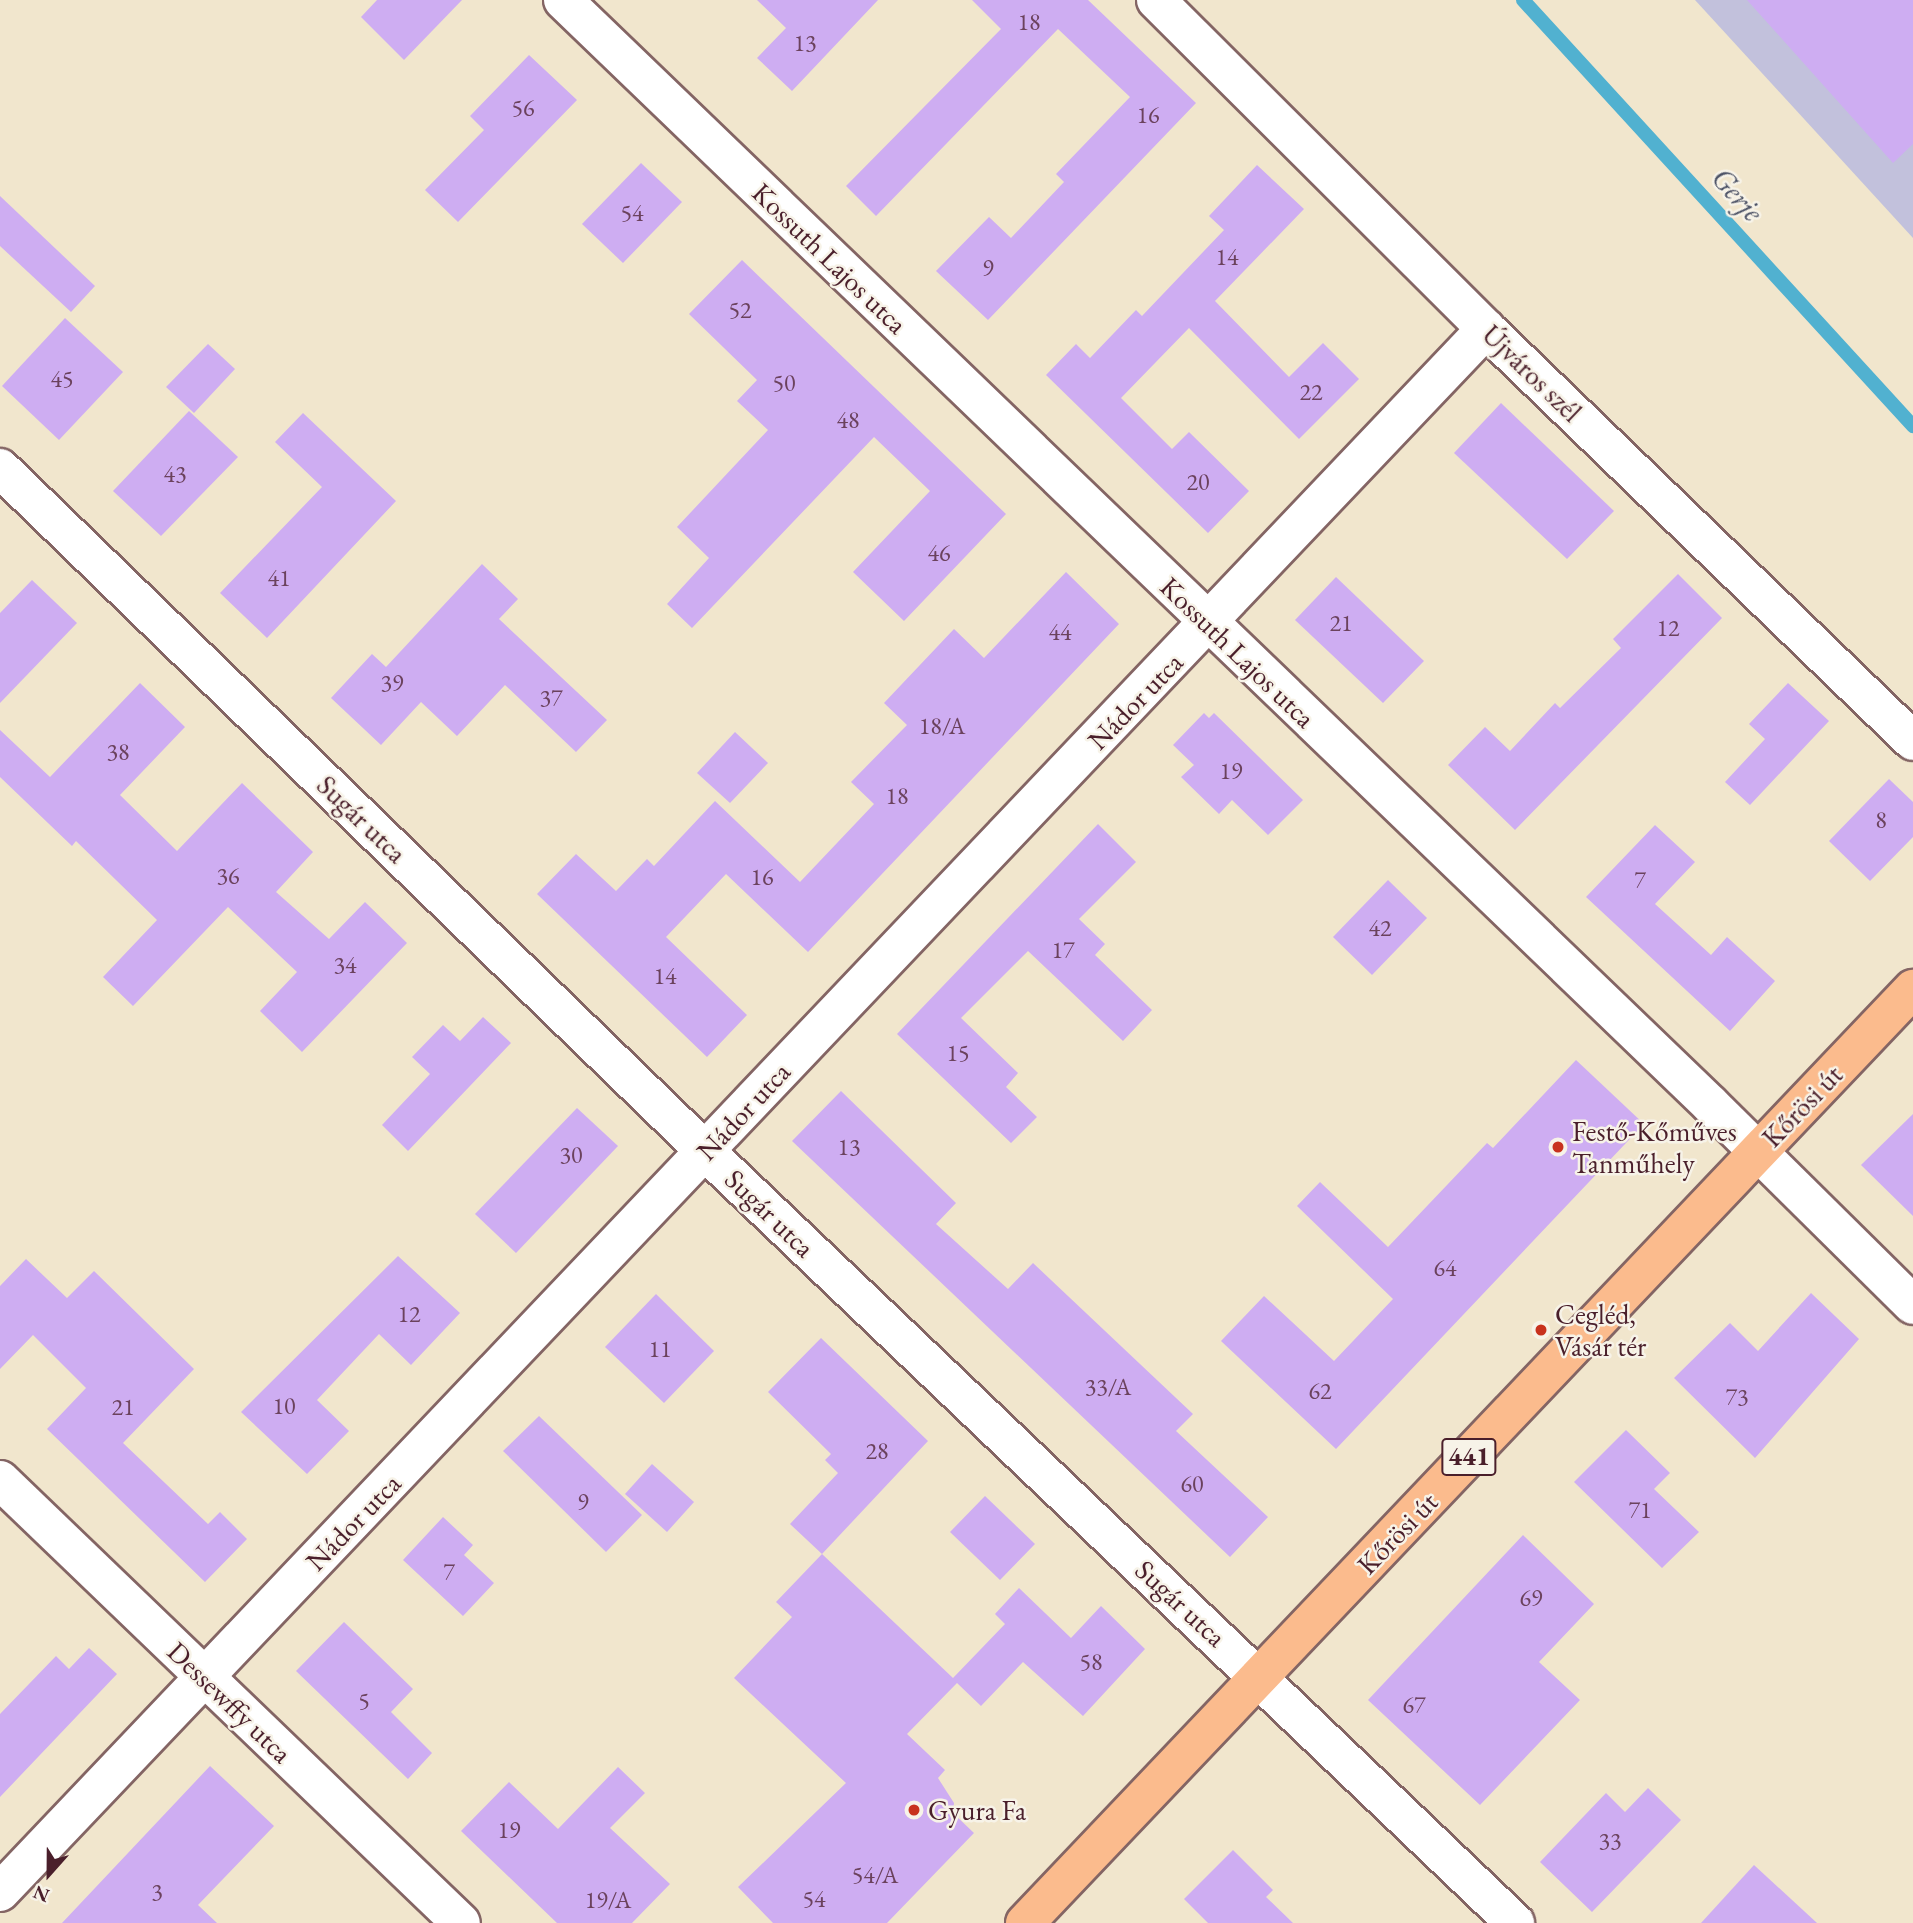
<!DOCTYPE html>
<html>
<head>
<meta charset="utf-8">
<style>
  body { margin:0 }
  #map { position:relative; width:1913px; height:1923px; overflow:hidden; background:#f1e6cd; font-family:"EB Garamond",serif }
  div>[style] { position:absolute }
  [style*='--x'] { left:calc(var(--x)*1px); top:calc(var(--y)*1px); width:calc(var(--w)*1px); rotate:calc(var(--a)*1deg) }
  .industrial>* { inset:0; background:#c2c1dc }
  .stream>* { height:14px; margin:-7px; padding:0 7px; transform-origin:7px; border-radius:7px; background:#51b1d0 }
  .building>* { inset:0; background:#ceadf2 }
  .roads { filter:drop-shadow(2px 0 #846564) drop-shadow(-2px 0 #846564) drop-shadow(0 2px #846564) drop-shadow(0 -2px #846564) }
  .minor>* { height:38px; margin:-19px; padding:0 19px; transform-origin:19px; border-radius:19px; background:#fff }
  .primary>* { height:38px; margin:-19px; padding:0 19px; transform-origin:19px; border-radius:19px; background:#fbbb8d }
  .dots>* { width:19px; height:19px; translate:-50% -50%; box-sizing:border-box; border:4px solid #f7f3e8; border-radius:50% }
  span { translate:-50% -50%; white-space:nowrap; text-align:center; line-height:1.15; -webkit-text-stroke:5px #f7f3e8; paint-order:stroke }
  .number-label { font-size:24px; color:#6b425d }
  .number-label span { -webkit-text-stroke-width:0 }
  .shield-label span { padding:2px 5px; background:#f7f3e8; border:2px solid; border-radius:5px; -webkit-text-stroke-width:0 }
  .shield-label { font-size:26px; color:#4a1f2b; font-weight:700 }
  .street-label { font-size:28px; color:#4a1f2b }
  .poi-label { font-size:28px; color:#4a1f2b }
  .left { translate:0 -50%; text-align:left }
  .water-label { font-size:30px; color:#4c5265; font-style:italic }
  .north { position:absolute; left:14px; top:1839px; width:70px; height:70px; -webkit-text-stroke:5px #f7f3e8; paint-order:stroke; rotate:201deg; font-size:19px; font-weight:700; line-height:28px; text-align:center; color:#4a1f2b }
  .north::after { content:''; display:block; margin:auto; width:24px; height:32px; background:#4a1f2b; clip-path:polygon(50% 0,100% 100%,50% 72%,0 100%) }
</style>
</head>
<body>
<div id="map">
  <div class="industrial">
    <i style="clip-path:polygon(1695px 0,1913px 0,1913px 238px)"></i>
  </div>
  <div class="stream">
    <i style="--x:1523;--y:0;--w:578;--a:47.53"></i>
  </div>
  <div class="building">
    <i style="clip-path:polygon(377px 0,462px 0,404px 60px,361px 17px)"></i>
    <i style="clip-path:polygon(757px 0,878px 0,792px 91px,757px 58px,786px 28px)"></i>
    <i style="clip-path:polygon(972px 0,1088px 0,1196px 103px,988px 320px,936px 271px,989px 217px,1011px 238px,1064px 182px,1056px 174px,1130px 97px,1058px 29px,876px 216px,846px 186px,1001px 29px)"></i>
    <i style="clip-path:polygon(1747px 0,1913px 0,1913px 144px,1893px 163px)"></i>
    <i style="clip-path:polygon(529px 55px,577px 100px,458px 222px,425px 190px,484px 130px,470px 116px)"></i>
    <i style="clip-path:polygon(641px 163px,682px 202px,623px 263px,582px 224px)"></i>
    <i style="clip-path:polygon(1257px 165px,1304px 209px,1215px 301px,1289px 377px,1323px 343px,1359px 379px,1299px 439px,1189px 328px,1121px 398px,1172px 449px,1189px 432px,1249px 491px,1208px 533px,1046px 375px,1076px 344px,1090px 358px,1136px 310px,1142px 316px,1224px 230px,1209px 216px)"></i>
    <i style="clip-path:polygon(0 196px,95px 286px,71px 312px,0 246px)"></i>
    <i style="clip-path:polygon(742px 260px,1006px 514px,904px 621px,853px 572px,930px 491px,874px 437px,692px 628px,667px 604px,709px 558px,677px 527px,768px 430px,737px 401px,757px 380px,689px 314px)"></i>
    <i style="clip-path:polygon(65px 318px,123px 372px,59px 440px,2px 386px)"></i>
    <i style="clip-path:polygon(208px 344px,235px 369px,194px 413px,166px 387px)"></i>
    <i style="clip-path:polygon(1501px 403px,1614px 511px,1567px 559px,1454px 453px)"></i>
    <i style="clip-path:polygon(189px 411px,238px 457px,161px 536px,113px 491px)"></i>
    <i style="clip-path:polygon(303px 413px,396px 501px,267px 638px,220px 593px,322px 487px,275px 442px)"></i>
    <i style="clip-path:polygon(482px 564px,518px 599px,499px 619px,607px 720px,576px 752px,505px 685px,457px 736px,421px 702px,381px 745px,331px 698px,372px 654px,386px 667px)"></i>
    <i style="clip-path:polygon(1066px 572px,1119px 624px,808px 952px,726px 874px,666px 937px,747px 1015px,707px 1057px,537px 894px,576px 854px,616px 891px,647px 859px,654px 866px,715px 801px,800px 882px,874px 804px,851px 782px,907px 725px,884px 703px,954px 629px,984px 658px)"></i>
    <i style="clip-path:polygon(1678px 574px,1722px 618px,1515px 830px,1448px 765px,1485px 727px,1510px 751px,1555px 703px,1560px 708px,1621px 648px,1613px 639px)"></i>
    <i style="clip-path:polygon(1336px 577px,1424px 661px,1383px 703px,1295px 620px)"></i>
    <i style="clip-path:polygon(32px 580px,77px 623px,0 703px,0 613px)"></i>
    <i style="clip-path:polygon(140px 683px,185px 727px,120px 795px,177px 851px,242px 783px,313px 852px,276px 892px,329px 939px,365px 902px,407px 943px,302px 1052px,260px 1011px,297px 972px,228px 907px,133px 1006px,103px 977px,157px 920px,76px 841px,72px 846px,0 777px,0 730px,50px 777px)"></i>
    <i style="clip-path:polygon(1788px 683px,1829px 721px,1750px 805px,1725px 782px,1765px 739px,1749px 724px)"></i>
    <i style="clip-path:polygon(1204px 713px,1209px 718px,1214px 713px,1303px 800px,1268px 835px,1232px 800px,1219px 814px,1181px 777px,1194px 765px,1173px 745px)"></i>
    <i style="clip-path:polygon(735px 732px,768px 763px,730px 803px,697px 773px)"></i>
    <i style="clip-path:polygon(1889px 779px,1913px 802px,1913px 837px,1870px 881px,1829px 841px)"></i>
    <i style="clip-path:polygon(1098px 824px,1136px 862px,1079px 919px,1105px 944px,1095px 955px,1152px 1010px,1123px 1041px,1028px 951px,961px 1018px,1018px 1073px,1006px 1087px,1037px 1117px,1011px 1143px,897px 1034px)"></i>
    <i style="clip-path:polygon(1655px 825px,1695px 862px,1655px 904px,1711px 955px,1727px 937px,1775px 981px,1730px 1031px,1586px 897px)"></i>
    <i style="clip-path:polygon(1388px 880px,1427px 918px,1372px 975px,1333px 937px)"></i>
    <i style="clip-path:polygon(483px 1017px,511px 1043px,408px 1151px,382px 1125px,430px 1074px,412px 1057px,443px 1025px,460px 1041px)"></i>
    <i style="clip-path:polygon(1576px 1060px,1644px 1124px,1336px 1449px,1221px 1341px,1264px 1296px,1334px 1361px,1393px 1299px,1297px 1206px,1320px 1182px,1388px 1247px,1487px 1143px,1493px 1148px)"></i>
    <i style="clip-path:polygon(841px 1091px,956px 1203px,936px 1224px,1008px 1289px,1033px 1263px,1193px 1414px,1176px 1431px,1268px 1517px,1230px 1557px,792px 1141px)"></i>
    <i style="clip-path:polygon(577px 1108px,618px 1146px,516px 1253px,475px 1214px)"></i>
    <i style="clip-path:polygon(1913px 1114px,1913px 1216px,1861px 1165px)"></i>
    <i style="clip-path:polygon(398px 1256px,460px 1313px,411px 1365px,379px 1334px,317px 1400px,349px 1431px,307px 1474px,241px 1412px)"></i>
    <i style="clip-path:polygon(26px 1259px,67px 1298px,94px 1271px,194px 1369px,123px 1443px,208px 1524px,220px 1512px,247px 1539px,205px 1582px,47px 1429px,86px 1388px,33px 1335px,0 1369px,0 1286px)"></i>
    <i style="clip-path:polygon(1811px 1293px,1859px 1339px,1755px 1458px,1674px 1378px,1730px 1323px,1758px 1351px)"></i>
    <i style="clip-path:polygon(656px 1294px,714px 1351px,664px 1403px,605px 1347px)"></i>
    <i style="clip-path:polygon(821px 1338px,928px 1441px,822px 1554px,790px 1524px,838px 1473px,825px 1460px,831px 1454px,768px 1392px)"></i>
    <i style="clip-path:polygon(539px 1416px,642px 1515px,606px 1552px,503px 1451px)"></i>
    <i style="clip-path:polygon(1626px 1430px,1670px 1473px,1654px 1489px,1699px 1532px,1662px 1568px,1574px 1482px)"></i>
    <i style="clip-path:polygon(652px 1464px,694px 1502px,667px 1532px,625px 1494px)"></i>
    <i style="clip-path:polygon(985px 1496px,1035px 1544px,1000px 1580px,950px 1532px)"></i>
    <i style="clip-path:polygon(443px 1517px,473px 1545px,464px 1555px,494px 1583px,463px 1616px,403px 1560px)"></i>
    <i style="clip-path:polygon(1523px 1535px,1594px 1604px,1539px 1662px,1580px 1700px,1480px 1805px,1368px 1700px)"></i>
    <i style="clip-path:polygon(822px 1554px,953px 1678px,1005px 1624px,995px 1614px,1019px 1588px,1071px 1638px,1101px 1606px,1145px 1649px,1083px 1716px,1023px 1662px,981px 1706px,957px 1683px,907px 1734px,945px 1770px,938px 1778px,954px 1803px,953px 1813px,974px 1833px,887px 1923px,773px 1923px,738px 1887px,846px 1783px,734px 1678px,792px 1617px,776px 1602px)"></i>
    <i style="clip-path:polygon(344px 1622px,413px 1689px,391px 1712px,432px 1753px,408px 1779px,296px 1671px)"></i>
    <i style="clip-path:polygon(89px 1648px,117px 1674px,0 1797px,0 1714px,56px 1656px,69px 1669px)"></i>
    <i style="clip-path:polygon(210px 1766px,274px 1826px,198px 1905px,217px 1923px,62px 1923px)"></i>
    <i style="clip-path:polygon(618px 1767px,645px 1793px,610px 1828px,670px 1884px,632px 1923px,557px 1923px,461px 1831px,509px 1782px,558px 1829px)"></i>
    <i style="clip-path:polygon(1648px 1788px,1681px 1820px,1592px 1912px,1540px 1862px,1606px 1793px,1625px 1812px)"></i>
    <i style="clip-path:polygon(1233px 1850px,1273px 1890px,1266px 1897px,1293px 1923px,1208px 1923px,1184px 1899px)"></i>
    <i style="clip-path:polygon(1754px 1865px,1817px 1923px,1701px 1923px)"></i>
  </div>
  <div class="roads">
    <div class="minor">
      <i style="--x:563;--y:0;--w:1593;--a:43.91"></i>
      <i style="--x:1711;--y:1105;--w:284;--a:44.7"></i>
      <i style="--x:1156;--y:0;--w:466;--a:44.9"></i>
      <i style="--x:1486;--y:329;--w:593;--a:43.98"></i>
      <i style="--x:0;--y:468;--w:982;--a:44.09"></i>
      <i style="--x:705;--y:1151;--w:1119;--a:43.62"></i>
      <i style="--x:0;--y:1480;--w:639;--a:43.86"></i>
      <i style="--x:0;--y:1892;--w:2157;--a:-46.45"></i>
    </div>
    <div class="primary">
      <i style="--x:1025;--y:1923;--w:1289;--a:-46.45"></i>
    </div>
  </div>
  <div class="dots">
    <i style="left:1558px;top:1147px;background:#c8321e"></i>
    <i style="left:1541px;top:1330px;background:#c8321e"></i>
    <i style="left:914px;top:1810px;background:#c8321e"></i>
  </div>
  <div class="number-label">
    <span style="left:1029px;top:22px">18</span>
    <span style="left:805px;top:43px">13</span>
    <span style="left:523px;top:108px">56</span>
    <span style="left:1148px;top:115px">16</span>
    <span style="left:632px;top:213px">54</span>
    <span style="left:1227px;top:257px">14</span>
    <span style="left:988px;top:268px">9</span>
    <span style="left:740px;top:310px">52</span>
    <span style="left:62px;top:379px">45</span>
    <span style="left:784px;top:383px">50</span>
    <span style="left:1311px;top:392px">22</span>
    <span style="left:848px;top:420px">48</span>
    <span style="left:175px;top:474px">43</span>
    <span style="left:1198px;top:482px">20</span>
    <span style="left:939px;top:553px">46</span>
    <span style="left:279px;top:578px">41</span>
    <span style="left:1341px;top:623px">21</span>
    <span style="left:1668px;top:628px">12</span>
    <span style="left:1060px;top:632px">44</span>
    <span style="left:392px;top:683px">39</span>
    <span style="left:551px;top:698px">37</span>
    <span style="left:942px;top:726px">18/A</span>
    <span style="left:118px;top:752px">38</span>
    <span style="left:1231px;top:771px">19</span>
    <span style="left:897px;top:796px">18</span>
    <span style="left:1881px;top:820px">8</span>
    <span style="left:228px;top:876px">36</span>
    <span style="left:762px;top:877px">16</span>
    <span style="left:1640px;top:880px">7</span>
    <span style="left:1380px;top:928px">42</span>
    <span style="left:1063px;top:950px">17</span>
    <span style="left:345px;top:965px">34</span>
    <span style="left:665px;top:976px">14</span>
    <span style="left:958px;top:1053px">15</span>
    <span style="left:849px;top:1147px">13</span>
    <span style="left:571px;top:1155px">30</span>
    <span style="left:1445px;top:1268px">64</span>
    <span style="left:409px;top:1314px">12</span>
    <span style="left:660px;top:1349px">11</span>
    <span style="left:1108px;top:1387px">33/A</span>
    <span style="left:1320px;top:1391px">62</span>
    <span style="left:1737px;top:1397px">73</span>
    <span style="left:284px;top:1406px">10</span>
    <span style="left:123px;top:1407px">21</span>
    <span style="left:877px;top:1451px">28</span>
    <span style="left:1192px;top:1484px">60</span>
    <span style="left:583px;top:1502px">9</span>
    <span style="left:1640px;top:1510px">71</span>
    <span style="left:449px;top:1572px">7</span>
    <span style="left:1531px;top:1598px">69</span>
    <span style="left:1091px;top:1662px">58</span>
    <span style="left:364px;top:1701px">5</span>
    <span style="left:1414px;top:1705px">67</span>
    <span style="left:509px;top:1830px">19</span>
    <span style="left:1610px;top:1841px">33</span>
    <span style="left:875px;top:1875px">54/A</span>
    <span style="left:157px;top:1892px">3</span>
    <span style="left:814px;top:1899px">54</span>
    <span style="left:608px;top:1900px">19/A</span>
  </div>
  <div class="shield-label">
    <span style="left:1469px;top:1457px">441</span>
  </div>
  <div class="street-label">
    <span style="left:830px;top:258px;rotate:44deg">Kossuth Lajos utca</span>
    <span style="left:1532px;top:373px;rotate:44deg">Újváros szél</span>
    <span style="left:1238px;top:652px;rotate:44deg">Kossuth Lajos utca</span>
    <span style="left:1135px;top:701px;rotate:-46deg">Nádor utca</span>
    <span style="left:362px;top:819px;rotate:44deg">Sugár utca</span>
    <span style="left:1802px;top:1106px;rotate:-46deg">Kőrösi út</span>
    <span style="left:743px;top:1111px;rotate:-47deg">Nádor utca</span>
    <span style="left:770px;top:1213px;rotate:44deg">Sugár utca</span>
    <span style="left:353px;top:1522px;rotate:-46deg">Nádor utca</span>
    <span style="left:1397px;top:1533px;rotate:-46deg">Kőrösi út</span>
    <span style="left:1181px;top:1603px;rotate:43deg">Sugár utca</span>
    <span style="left:230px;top:1702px;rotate:44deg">Dessewffy utca</span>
  </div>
  <div class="poi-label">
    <span class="left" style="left:1572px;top:1147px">Festő-Kőműves<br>Tanműhely</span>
    <span class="left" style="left:1555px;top:1330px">Cegléd,<br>Vásár tér</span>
    <span class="left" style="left:928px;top:1810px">Gyura Fa</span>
  </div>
  <div class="water-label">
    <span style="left:1737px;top:195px;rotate:48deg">Gerje</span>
  </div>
  <div class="north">N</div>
</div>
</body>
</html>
